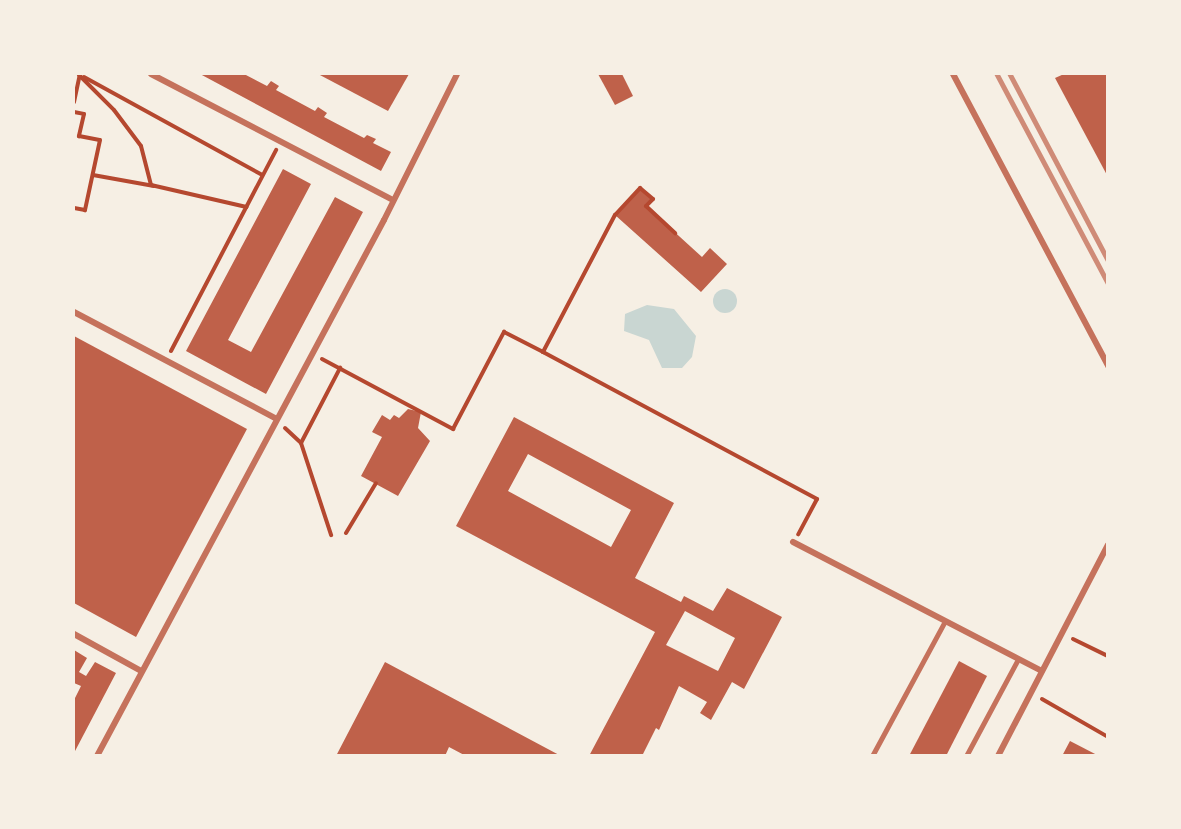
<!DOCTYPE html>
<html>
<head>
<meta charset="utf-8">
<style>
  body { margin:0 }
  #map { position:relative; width:1181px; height:829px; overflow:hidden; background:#f6efe4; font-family:Karla,sans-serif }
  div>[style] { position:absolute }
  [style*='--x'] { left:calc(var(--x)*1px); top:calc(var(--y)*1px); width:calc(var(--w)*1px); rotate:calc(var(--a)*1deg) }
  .water>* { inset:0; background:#c9d6d2 }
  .round { border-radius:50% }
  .building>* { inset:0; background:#bf614a }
  .path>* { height:4px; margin:-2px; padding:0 2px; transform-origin:2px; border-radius:2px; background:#b5482f }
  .pedestrian>* { height:5px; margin:-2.5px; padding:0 2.5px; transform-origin:2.5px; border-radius:2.5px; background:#c5725c }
  .minor>* { height:6px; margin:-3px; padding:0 3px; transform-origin:3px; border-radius:3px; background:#c5725c }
  .rail>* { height:4.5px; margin:-2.25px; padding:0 2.25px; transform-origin:2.25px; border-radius:2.25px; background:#cf8b77 }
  span { translate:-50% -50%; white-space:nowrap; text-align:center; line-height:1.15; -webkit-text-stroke:5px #f6efe4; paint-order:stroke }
  .frame { position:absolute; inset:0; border:75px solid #f6efe4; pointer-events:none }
</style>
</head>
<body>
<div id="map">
  <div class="water">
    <i class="round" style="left:713px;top:289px;width:24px;height:24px"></i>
    <i style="clip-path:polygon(647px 305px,674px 309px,696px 336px,692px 357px,682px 368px,662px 368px,649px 340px,624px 331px,625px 314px)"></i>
  </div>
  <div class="building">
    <i style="clip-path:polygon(200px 74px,244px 74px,267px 86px,271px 81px,279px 86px,276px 90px,315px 111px,318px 107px,327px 113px,324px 117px,364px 138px,367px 135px,376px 139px,373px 143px,391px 152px,381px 171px)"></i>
    <i style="clip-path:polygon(318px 74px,409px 74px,388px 111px)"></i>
    <i style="clip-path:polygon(598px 74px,622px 74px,633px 96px,615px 105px)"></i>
    <i style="clip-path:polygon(1064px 74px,1108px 74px,1108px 177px,1055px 78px)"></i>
    <i style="clip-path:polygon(283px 169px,311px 184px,228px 340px,251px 352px,335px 197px,363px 212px,266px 394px,186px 351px)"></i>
    <i style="clip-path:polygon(640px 188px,653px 199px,646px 206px,702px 257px,710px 248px,727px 264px,701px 292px,615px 215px)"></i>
    <i style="clip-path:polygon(74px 336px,247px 429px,136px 637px,74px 603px)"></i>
    <i style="clip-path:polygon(408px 409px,421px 412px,418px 428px,430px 441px,398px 496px,361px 476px,382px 437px,372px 432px,382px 415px,390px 420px,394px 415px,399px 418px)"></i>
    <i style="clip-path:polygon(evenodd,514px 417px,674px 503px,635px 578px,681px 602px,684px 596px,713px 611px,727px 588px,782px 617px,744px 689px,732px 682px,711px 720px,700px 713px,707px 702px,679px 686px,659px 730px,656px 728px,642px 756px,589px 756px,655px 632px,456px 526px,514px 417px,528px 454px,631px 510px,611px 547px,508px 491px,528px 454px,514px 417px,685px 611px,735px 638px,718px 671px,666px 645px,685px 611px)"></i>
    <i style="clip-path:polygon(74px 650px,87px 658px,79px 672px,86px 676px,95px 662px,116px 673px,74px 753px,74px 700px,81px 686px,74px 683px)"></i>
    <i style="clip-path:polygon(959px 661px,987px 676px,946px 756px,909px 756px)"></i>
    <i style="clip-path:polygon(385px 662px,561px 756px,466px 756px,449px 747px,445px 756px,336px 756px)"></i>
    <i style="clip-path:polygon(1070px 741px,1099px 756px,1062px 756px)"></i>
  </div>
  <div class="path">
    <i style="--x:79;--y:75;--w:49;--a:45"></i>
    <i style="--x:114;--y:110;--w:45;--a:53.1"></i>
    <i style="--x:141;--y:146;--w:40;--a:75.6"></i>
    <i style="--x:151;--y:185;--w:98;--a:13"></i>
    <i style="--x:84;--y:77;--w:203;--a:28.8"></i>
    <i style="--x:74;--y:102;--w:29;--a:-78"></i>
    <i style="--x:74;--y:112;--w:10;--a:11"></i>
    <i style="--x:84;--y:114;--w:23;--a:103"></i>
    <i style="--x:79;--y:136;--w:21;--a:11"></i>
    <i style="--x:100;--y:140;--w:72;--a:102.1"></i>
    <i style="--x:85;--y:210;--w:11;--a:-170"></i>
    <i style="--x:93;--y:175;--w:62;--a:10.2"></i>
    <i style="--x:171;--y:351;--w:227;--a:-62.4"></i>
    <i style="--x:543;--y:352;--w:311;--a:28.2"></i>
    <i style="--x:817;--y:499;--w:40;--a:118"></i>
    <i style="--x:322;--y:359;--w:149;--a:28.1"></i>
    <i style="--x:453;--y:429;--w:110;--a:-62.3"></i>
    <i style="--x:504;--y:332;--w:44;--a:27.1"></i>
    <i style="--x:543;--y:352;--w:155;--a:-62.3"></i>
    <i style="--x:615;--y:215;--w:37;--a:-47"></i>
    <i style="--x:640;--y:188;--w:17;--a:40"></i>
    <i style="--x:653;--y:199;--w:10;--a:135"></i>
    <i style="--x:646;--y:206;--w:40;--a:43"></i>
    <i style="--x:285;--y:428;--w:22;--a:43"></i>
    <i style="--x:301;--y:443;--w:97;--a:71.9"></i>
    <i style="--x:301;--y:443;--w:85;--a:-62.5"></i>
    <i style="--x:346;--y:533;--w:58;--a:-59"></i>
    <i style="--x:1073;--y:639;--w:39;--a:26"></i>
    <i style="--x:1042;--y:699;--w:76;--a:29.9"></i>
  </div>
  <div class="pedestrian">
    <i style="--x:872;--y:756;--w:153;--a:-61.6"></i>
    <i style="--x:966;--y:756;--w:110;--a:-61.8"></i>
  </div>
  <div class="minor">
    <i style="--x:151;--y:74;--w:273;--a:27.5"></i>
    <i style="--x:953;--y:74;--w:331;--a:62"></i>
    <i style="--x:74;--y:312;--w:229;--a:27.8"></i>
    <i style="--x:793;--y:542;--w:280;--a:27.4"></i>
    <i style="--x:74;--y:634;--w:77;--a:28.9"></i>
    <i style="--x:97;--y:756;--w:608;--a:-61.83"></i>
    <i style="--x:384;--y:220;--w:163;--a:-63.4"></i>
    <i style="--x:998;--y:756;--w:238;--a:-62.5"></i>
  </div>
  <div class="rail">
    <i style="--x:997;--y:74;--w:237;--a:62"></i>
    <i style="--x:1010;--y:74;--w:210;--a:62.2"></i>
  </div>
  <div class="frame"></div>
</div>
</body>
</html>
